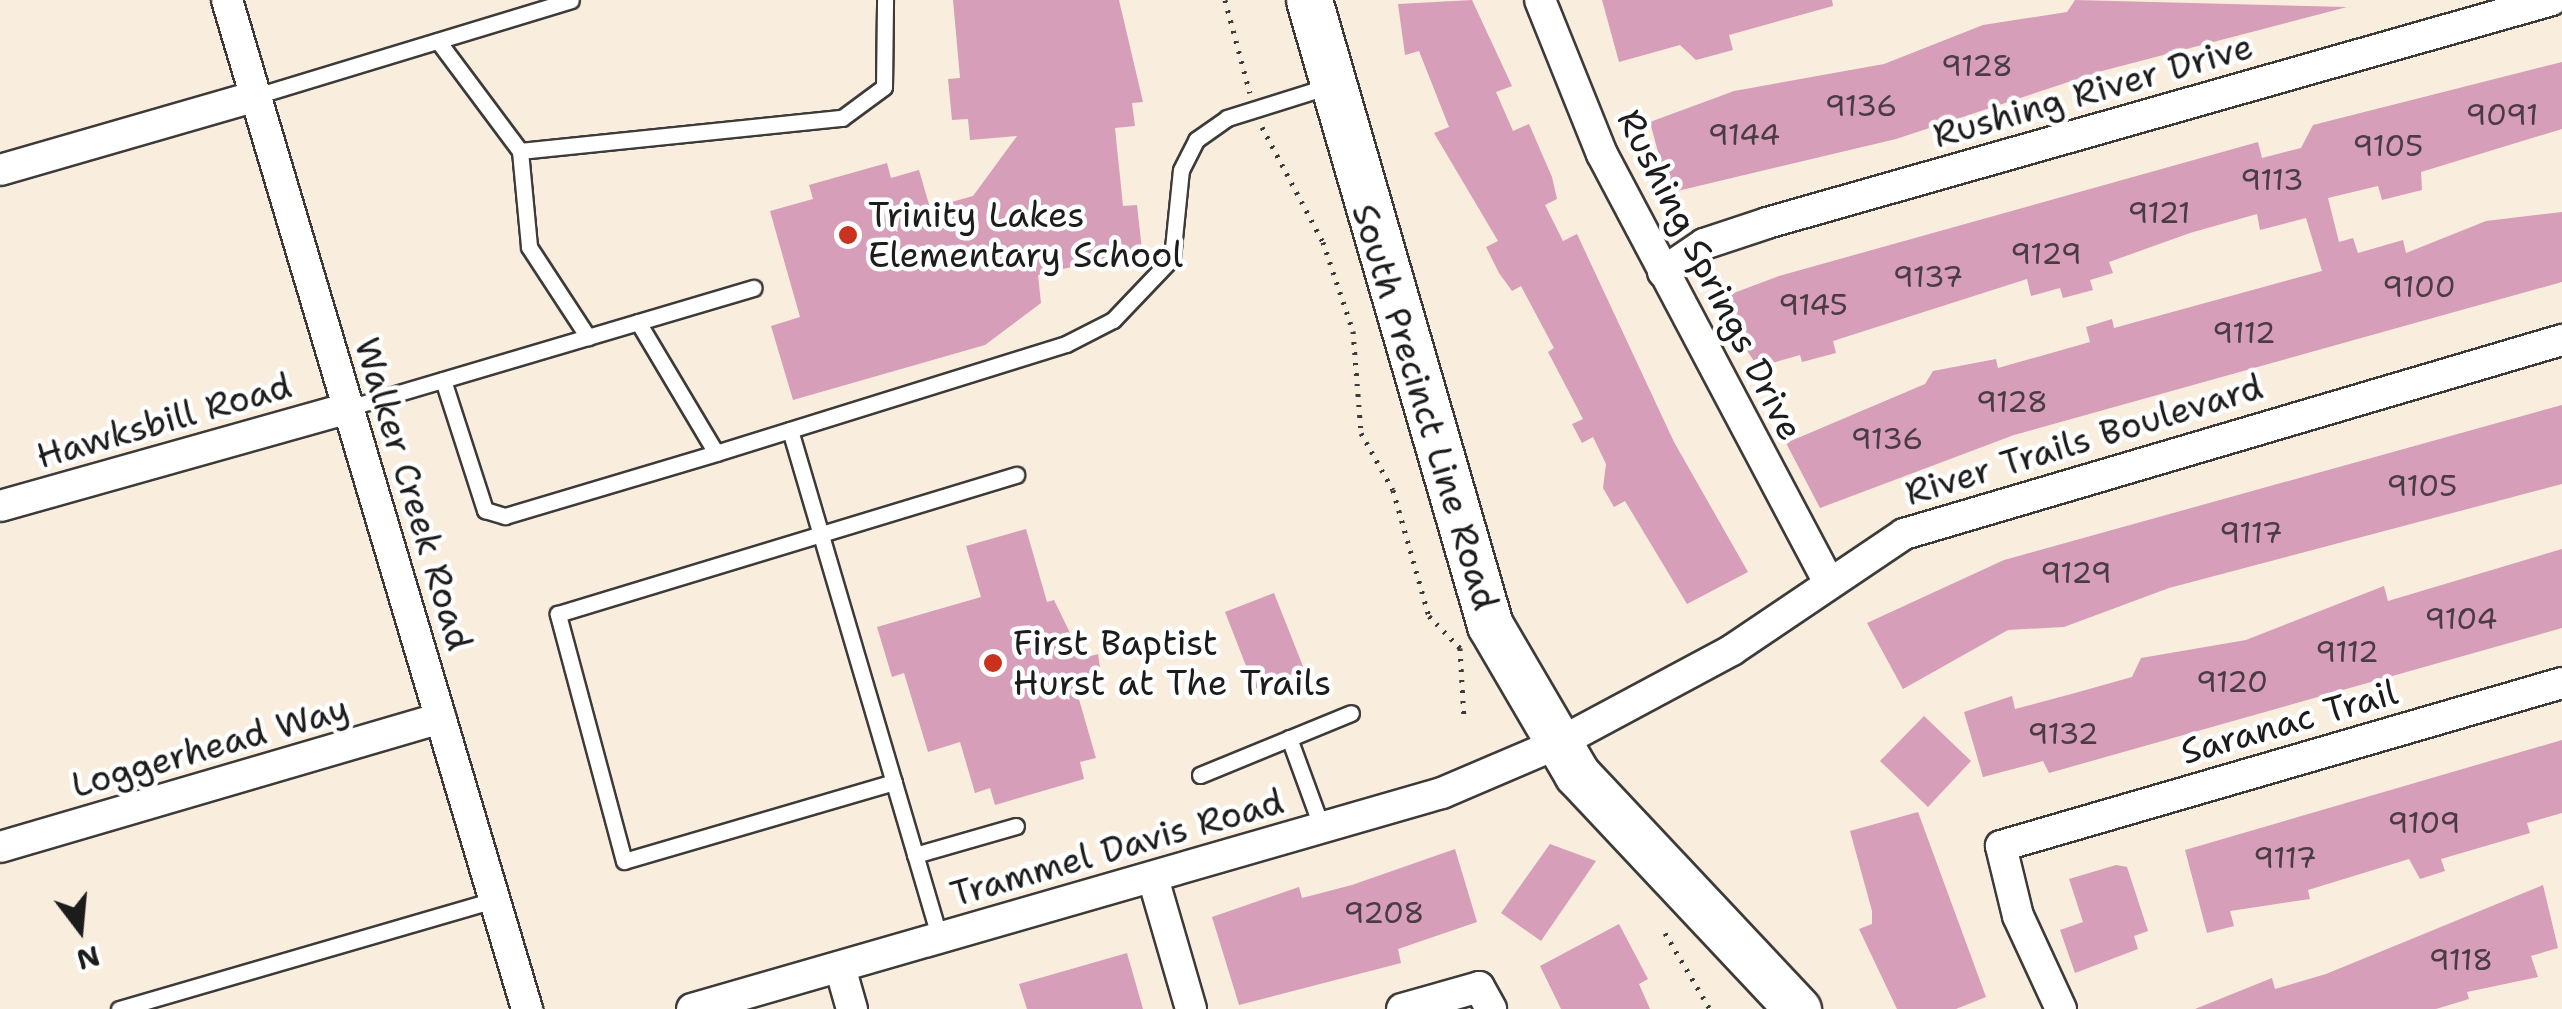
<!DOCTYPE html>
<html>
<head>
<meta charset="utf-8">
<style>
  body { margin:0 }
  #map { position:relative; width:2562px; height:1009px; overflow:hidden; background:#f9eddd; font-family:"Shantell Sans",sans-serif }
  div>[style] { position:absolute }
  [style*='--x'] { left:calc(var(--x)*1px); top:calc(var(--y)*1px); width:calc(var(--w)*1px); rotate:calc(var(--a)*1deg) }
  .building>* { inset:0; background:#d79eba }
  .path>* { height:5px; margin-top:-2.5px; transform-origin:0; background:repeating-linear-gradient(90deg,#3d3b39 0 2.5px,transparent 0 10.5px) }
  .roads { filter:drop-shadow(2px 0 #3d3b39) drop-shadow(-2px 0 #3d3b39) drop-shadow(0 2px #3d3b39) drop-shadow(0 -2px #3d3b39) }
  .service>* { height:15px; margin:-7.5px; padding:0 7.5px; transform-origin:7.5px; border-radius:7.5px; background:#fff }
  .minor>* { height:30px; margin:-15px; padding:0 15px; transform-origin:15px; border-radius:15px; background:#fff }
  .secondary>* { height:45px; margin:-22.5px; padding:0 22.5px; transform-origin:22.5px; border-radius:22.5px; background:#fff }
  .dots>* { width:28px; height:28px; translate:-50% -50%; box-sizing:border-box; border:5px solid #fff; border-radius:50% }
  span { translate:-50% -50%; white-space:nowrap; text-align:center; line-height:1.15; -webkit-text-stroke:9px #fff; paint-order:stroke }
  .number-label { font-size:30px; color:#4b3c44 }
  .number-label span { -webkit-text-stroke-width:0 }
  .street-label { font-size:35px; color:#1c1c1c }
  .poi-label { font-size:35px; color:#1c1c1c }
  .left { translate:0 -50%; text-align:left }
  .north { position:absolute; left:30px; top:879px; width:100px; height:100px; -webkit-text-stroke:8px #fff; paint-order:stroke; rotate:164deg; font-size:28px; font-weight:700; line-height:40px; text-align:center; color:#1c1c1c }
  .north::after { content:''; display:block; margin:auto; width:35px; height:45px; background:#1c1c1c; clip-path:polygon(50% 0,100% 100%,50% 72%,0 100%) }
</style>
</head>
<body>
<div id="map">
  <div class="building">
    <i style="clip-path:polygon(953px 0,1119px 0,1143px 102px,1132px 103px,1135px 126px,1115px 128px,1123px 206px,1137px 205px,1142px 250px,1038px 275px,1041px 303px,985px 345px,793px 400px,771px 326px,800px 317px,770px 211px,813px 199px,809px 185px,887px 163px,891px 178px,919px 170px,930px 208px,973px 196px,1017px 136px,970px 140px,968px 119px,952px 120px,948px 79px,960px 78px)"></i>
    <i style="clip-path:polygon(1472px 0,1512px 86px,1496px 92px,1513px 131px,1529px 124px,1552px 177px,1557px 199px,1545px 205px,1563px 241px,1577px 234px,1674px 442px,1748px 572px,1687px 604px,1625px 501px,1614px 507px,1603px 488px,1606px 464px,1593px 437px,1582px 443px,1572px 424px,1583px 419px,1548px 352px,1554px 348px,1521px 286px,1512px 291px,1499px 273px,1486px 247px,1498px 241px,1434px 133px,1449px 127px,1419px 51px,1405px 55px,1398px 4px)"></i>
    <i style="clip-path:polygon(1602px 0,1832px 0,1833px 6px,1729px 35px,1733px 50px,1696px 60px,1680px 45px,1619px 62px)"></i>
    <i style="clip-path:polygon(2075px 0,2347px 7px,2102px 71px,1896px 139px,1669px 193px,1650px 122px,1734px 91px,1884px 64px,1983px 25px,2067px 12px)"></i>
    <i style="clip-path:polygon(2562px 62px,2562px 129px,2421px 172px,2422px 190px,2382px 200px,2378px 186px,2328px 198px,2339px 242px,2353px 238px,2358px 253px,2403px 240px,2406px 253px,2486px 221px,2562px 212px,2562px 282px,2014px 435px,1820px 508px,1786px 443px,1925px 384px,1933px 371px,1996px 359px,1998px 368px,2090px 342px,2086px 327px,2112px 319px,2114px 328px,2322px 271px,2306px 218px,2260px 230px,2257px 214px,2190px 233px,2109px 262px,2113px 273px,2090px 280px,2093px 290px,2063px 298px,2060px 288px,2031px 296px,2027px 279px,1833px 341px,1836px 353px,1802px 362px,1800px 355px,1758px 367px,1731px 327px,1723px 297px,1779px 276px,2258px 142px,2262px 158px,2301px 148px,2313px 125px)"></i>
    <i style="clip-path:polygon(2562px 405px,2562px 484px,2169px 588px,2064px 627px,2008px 630px,1903px 689px,1867px 623px,2004px 560px)"></i>
    <i style="clip-path:polygon(1026px 529px,1047px 602px,1054px 600px,1071px 635px,1080px 633px,1087px 657px,1098px 654px,1102px 682px,1076px 689px,1096px 758px,1080px 762px,1084px 779px,995px 805px,990px 788px,975px 793px,960px 742px,928px 752px,904px 673px,892px 677px,877px 627px,981px 597px,966px 546px)"></i>
    <i style="clip-path:polygon(2562px 549px,2562px 628px,2049px 773px,2043px 761px,1983px 777px,1964px 712px,2012px 696px,2015px 709px,2075px 693px,2132px 677px,2141px 658px,2246px 640px,2384px 586px,2388px 601px)"></i>
    <i style="clip-path:polygon(1274px 593px,1304px 669px,1255px 689px,1225px 612px)"></i>
    <i style="clip-path:polygon(1924px 716px,1971px 761px,1928px 807px,1880px 761px)"></i>
    <i style="clip-path:polygon(2562px 740px,2562px 813px,2527px 823px,2530px 833px,2441px 859px,2445px 871px,2420px 879px,2409px 859px,2308px 890px,2310px 899px,2230px 911px,2234px 926px,2207px 933px,2185px 850px)"></i>
    <i style="clip-path:polygon(1918px 812px,1986px 997px,1956px 1009px,1897px 1009px,1859px 929px,1872px 924px,1872px 911px,1850px 831px)"></i>
    <i style="clip-path:polygon(1550px 844px,1596px 861px,1541px 941px,1501px 913px)"></i>
    <i style="clip-path:polygon(1455px 849px,1477px 922px,1398px 949px,1401px 963px,1239px 1005px,1212px 917px,1299px 887px,1302px 898px,1352px 885px)"></i>
    <i style="clip-path:polygon(2116px 865px,2127px 867px,2148px 931px,2134px 936px,2138px 949px,2075px 973px,2060px 930px,2083px 922px,2069px 879px)"></i>
    <i style="clip-path:polygon(2543px 885px,2558px 948px,2531px 956px,2538px 977px,2467px 992px,2469px 999px,2436px 1009px,2195px 1009px,2272px 978px,2275px 989px,2326px 974px)"></i>
    <i style="clip-path:polygon(1619px 924px,1648px 979px,1639px 984px,1650px 1009px,1561px 1009px,1540px 966px)"></i>
    <i style="clip-path:polygon(1127px 953px,1143px 1009px,1027px 1009px,1019px 984px)"></i>
  </div>
  <div class="path">
    <i style="--x:1225;--y:0;--w:96;--a:75"></i>
    <i style="--x:1262;--y:127;--w:130;--a:62.1"></i>
    <i style="--x:1323;--y:242;--w:94;--a:71.4"></i>
    <i style="--x:1353;--y:331;--w:102;--a:85.5"></i>
    <i style="--x:1361;--y:433;--w:65;--a:60.7"></i>
    <i style="--x:1393;--y:490;--w:131;--a:74.1"></i>
    <i style="--x:1429;--y:616;--w:45;--a:45.9"></i>
    <i style="--x:1460;--y:648;--w:72;--a:86.8"></i>
    <i style="--x:1665;--y:933;--w:88;--a:59.4"></i>
  </div>
  <div class="roads">
    <div class="service">
      <i style="--x:438;--y:41;--w:137;--a:53.3"></i>
      <i style="--x:520;--y:151;--w:96;--a:84.6"></i>
      <i style="--x:529;--y:247;--w:108;--a:56.8"></i>
      <i style="--x:256;--y:96;--w:329;--a:-16.9"></i>
      <i style="--x:520;--y:151;--w:324;--a:-5.9"></i>
      <i style="--x:842;--y:118;--w:52;--a:-36.4"></i>
      <i style="--x:884;--y:87;--w:87;--a:-89.3"></i>
      <i style="--x:638;--y:322;--w:152;--a:59.2"></i>
      <i style="--x:716;--y:453;--w:367;--a:-17.3"></i>
      <i style="--x:1066;--y:344;--w:53;--a:-27.1"></i>
      <i style="--x:1113;--y:320;--w:86;--a:-46.4"></i>
      <i style="--x:1172;--y:258;--w:88;--a:-84.2"></i>
      <i style="--x:1181;--y:170;--w:34;--a:-63"></i>
      <i style="--x:1196;--y:140;--w:38;--a:-35"></i>
      <i style="--x:1227;--y:118;--w:107;--a:-17.4"></i>
      <i style="--x:443;--y:380;--w:137;--a:72.1"></i>
      <i style="--x:485;--y:510;--w:21;--a:17"></i>
      <i style="--x:505;--y:516;--w:220;--a:-16.6"></i>
      <i style="--x:348;--y:408;--w:423;--a:-16.5"></i>
      <i style="--x:790;--y:430;--w:531;--a:73.58"></i>
      <i style="--x:1289;--y:738;--w:96;--a:69.9"></i>
      <i style="--x:1200;--y:775;--w:163;--a:-22.3"></i>
      <i style="--x:894;--y:782;--w:281;--a:163.7"></i>
      <i style="--x:624;--y:861;--w:256;--a:-105"></i>
      <i style="--x:558;--y:614;--w:479;--a:-16.9"></i>
      <i style="--x:915;--y:855;--w:105;--a:-16"></i>
      <i style="--x:119;--y:1009;--w:391;--a:-16.2"></i>
    </div>
    <div class="minor">
      <i style="--x:227;--y:0;--w:1053;--a:73.44"></i>
      <i style="--x:1540;--y:0;--w:166;--a:68.1"></i>
      <i style="--x:1602;--y:154;--w:481;--a:62.1"></i>
      <i style="--x:0;--y:170;--w:266;--a:-16.1"></i>
      <i style="--x:1663;--y:272;--w:50;--a:-34.3"></i>
      <i style="--x:1704;--y:244;--w:66;--a:-18.4"></i>
      <i style="--x:1767;--y:223;--w:816;--a:-15.86"></i>
      <i style="--x:0;--y:506;--w:362;--a:-15.7"></i>
      <i style="--x:0;--y:847;--w:459;--a:-16.3"></i>
      <i style="--x:1153;--y:878;--w:136;--a:73.8"></i>
      <i style="--x:840;--y:967;--w:44;--a:74.1"></i>
      <i style="--x:692;--y:1009;--w:780;--a:-16.07"></i>
      <i style="--x:1442;--y:793;--w:125;--a:-23.1"></i>
      <i style="--x:1557;--y:744;--w:199;--a:-28.2"></i>
      <i style="--x:1732;--y:650;--w:207;--a:-34"></i>
      <i style="--x:1904;--y:534;--w:686;--a:-16.43"></i>
      <i style="--x:1402;--y:1009;--w:80;--a:-15.9"></i>
      <i style="--x:1479;--y:987;--w:25;--a:61"></i>
      <i style="--x:2061;--y:1009;--w:102;--a:-114.8"></i>
      <i style="--x:2018;--y:916;--w:72;--a:-103.7"></i>
      <i style="--x:2001;--y:846;--w:584;--a:-16.2"></i>
    </div>
    <div class="secondary">
      <i style="--x:1309;--y:0;--w:651;--a:73.85"></i>
      <i style="--x:1490;--y:625;--w:173;--a:59.7"></i>
      <i style="--x:1577;--y:774;--w:323;--a:46.8"></i>
    </div>
  </div>
  <div class="dots">
    <i style="left:848px;top:235px;background:#c8321e"></i>
    <i style="left:993px;top:663px;background:#c8321e"></i>
  </div>
  <div class="number-label">
    <span style="left:1977px;top:66px">9128</span>
    <span style="left:1861px;top:106px">9136</span>
    <span style="left:2502px;top:115px">9091</span>
    <span style="left:1744px;top:135px">9144</span>
    <span style="left:2388px;top:146px">9105</span>
    <span style="left:2272px;top:180px">9113</span>
    <span style="left:2159px;top:213px">9121</span>
    <span style="left:2046px;top:254px">9129</span>
    <span style="left:1928px;top:277px">9137</span>
    <span style="left:2419px;top:287px">9100</span>
    <span style="left:1813px;top:305px">9145</span>
    <span style="left:2244px;top:333px">9112</span>
    <span style="left:2012px;top:402px">9128</span>
    <span style="left:1887px;top:439px">9136</span>
    <span style="left:2422px;top:486px">9105</span>
    <span style="left:2251px;top:533px">9117</span>
    <span style="left:2076px;top:573px">9129</span>
    <span style="left:2461px;top:619px">9104</span>
    <span style="left:2347px;top:652px">9112</span>
    <span style="left:2232px;top:682px">9120</span>
    <span style="left:2063px;top:734px">9132</span>
    <span style="left:2424px;top:823px">9109</span>
    <span style="left:2285px;top:858px">9117</span>
    <span style="left:1384px;top:913px">9208</span>
    <span style="left:2461px;top:960px">9118</span>
  </div>
  <div class="street-label">
    <span style="left:2093px;top:91px;rotate:-16deg">Rushing River Drive</span>
    <span style="left:1710px;top:275px;rotate:63deg">Rushing Springs Drive</span>
    <span style="left:1425px;top:407px;rotate:73deg">South Precinct Line Road</span>
    <span style="left:164px;top:421px;rotate:-16deg">Hawksbill Road</span>
    <span style="left:2084px;top:440px;rotate:-17deg">River Trails Boulevard</span>
    <span style="left:413px;top:494px;rotate:73deg">Walker Creek Road</span>
    <span style="left:2289px;top:722px;rotate:-16deg">Saranac Trail</span>
    <span style="left:210px;top:747px;rotate:-16deg">Loggerhead Way</span>
    <span style="left:1117px;top:848px;rotate:-16deg">Trammel Davis Road</span>
  </div>
  <div class="poi-label">
    <span class="left" style="left:868px;top:235px">Trinity Lakes<br>Elementary School</span>
    <span class="left" style="left:1013px;top:663px">First Baptist<br>Hurst at The Trails</span>
  </div>
  <div class="north">N</div>
</div>
</body>
</html>
